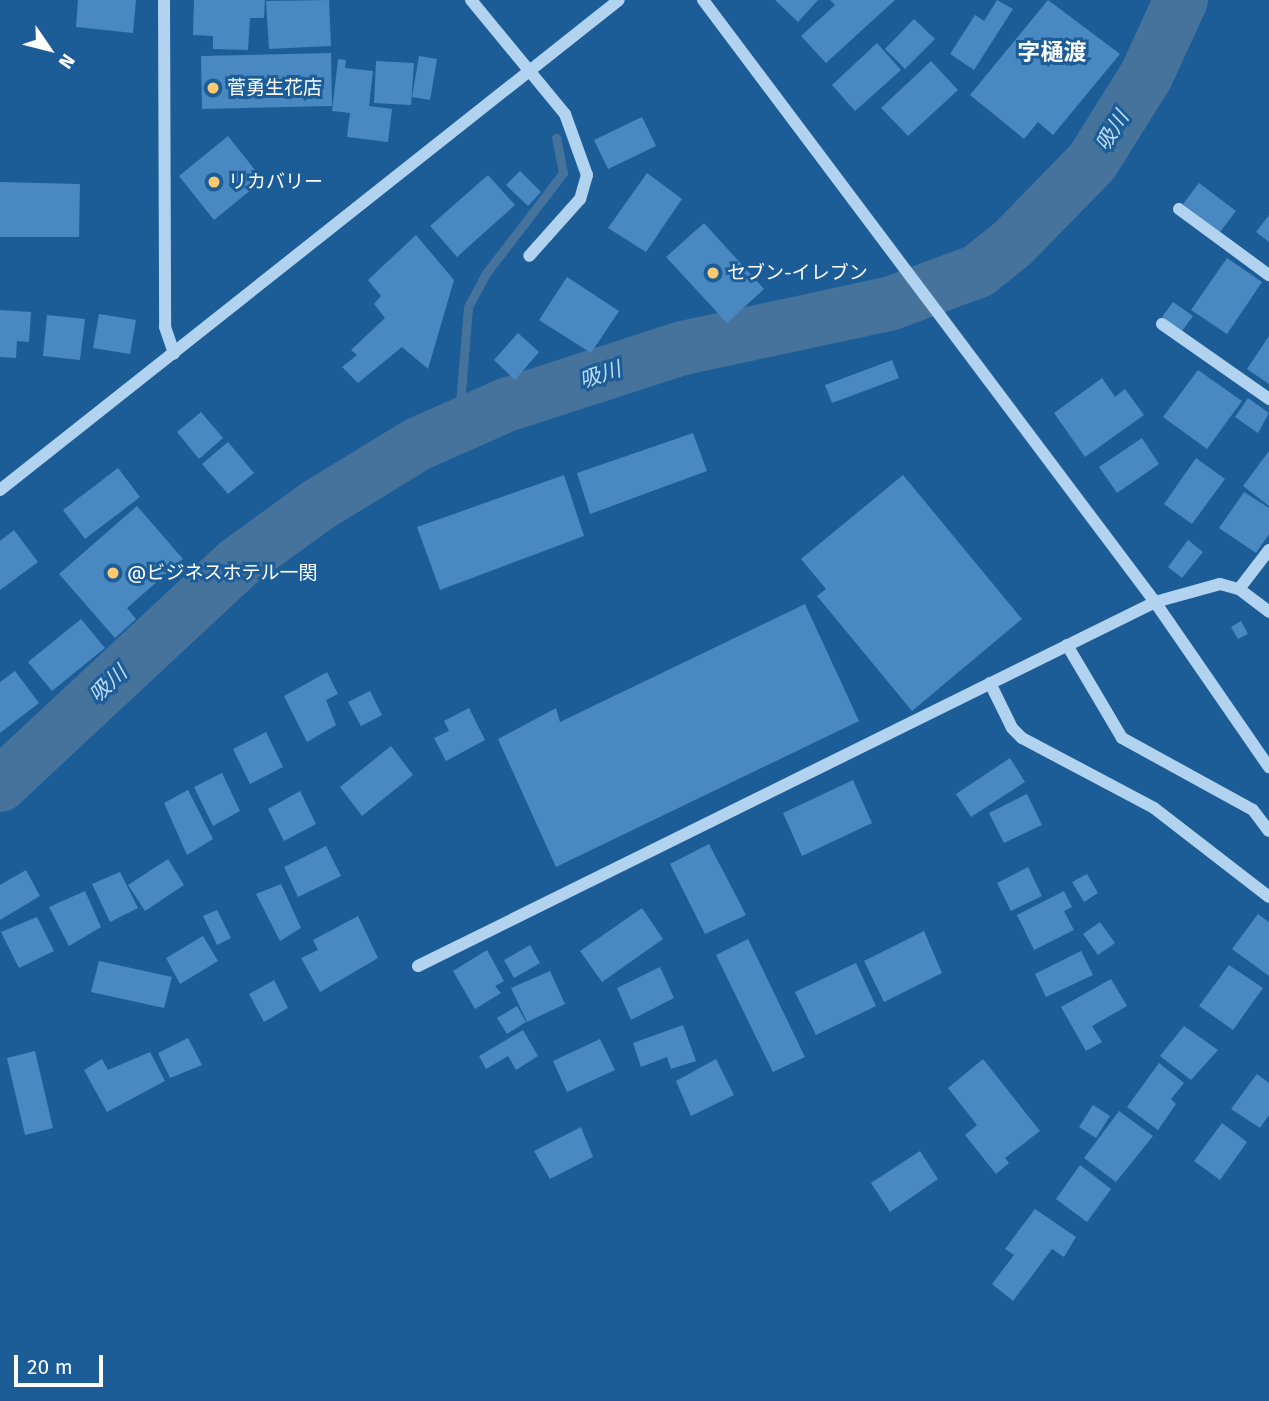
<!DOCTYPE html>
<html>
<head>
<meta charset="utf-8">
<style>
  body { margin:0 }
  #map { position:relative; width:1269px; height:1401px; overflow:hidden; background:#1c5d98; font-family:"Fira Sans","Noto Sans JP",sans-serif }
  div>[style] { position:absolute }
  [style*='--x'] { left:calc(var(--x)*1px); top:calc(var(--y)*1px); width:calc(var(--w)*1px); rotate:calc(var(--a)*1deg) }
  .stream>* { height:9px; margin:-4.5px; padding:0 4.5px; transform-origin:4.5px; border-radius:4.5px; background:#46739c }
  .river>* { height:54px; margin:-27px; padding:0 27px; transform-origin:27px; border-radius:27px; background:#46739c }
  .building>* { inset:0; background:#4988c0 }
  .minor>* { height:12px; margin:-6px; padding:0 6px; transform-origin:6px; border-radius:6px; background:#b1d3f0 }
  .dots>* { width:19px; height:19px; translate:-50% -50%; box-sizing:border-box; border:4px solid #1c5d98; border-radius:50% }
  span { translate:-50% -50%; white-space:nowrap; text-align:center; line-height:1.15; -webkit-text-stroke:6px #1c5d98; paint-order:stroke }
  .poi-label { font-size:19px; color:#fff }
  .left { translate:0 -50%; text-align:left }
  .water-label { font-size:21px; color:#bddcf6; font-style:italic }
  .quarter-label { font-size:23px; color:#fff; font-weight:700 }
  .north { position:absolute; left:14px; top:14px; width:70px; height:70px; -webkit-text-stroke:5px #1c5d98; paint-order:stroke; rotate:125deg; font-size:19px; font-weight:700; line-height:28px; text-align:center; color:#fff }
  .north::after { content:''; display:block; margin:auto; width:24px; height:32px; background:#fff; clip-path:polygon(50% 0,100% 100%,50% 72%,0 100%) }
  .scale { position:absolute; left:14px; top:1355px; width:89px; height:32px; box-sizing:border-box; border:4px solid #fff; border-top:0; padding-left:9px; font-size:21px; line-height:24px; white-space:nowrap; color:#fff; -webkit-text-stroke:5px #1c5d98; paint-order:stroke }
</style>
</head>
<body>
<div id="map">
  <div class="stream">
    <i style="--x:458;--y:427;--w:120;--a:-85.2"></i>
    <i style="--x:468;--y:307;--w:40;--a:-62"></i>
    <i style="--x:487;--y:272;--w:125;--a:-52.5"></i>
    <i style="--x:563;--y:173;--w:36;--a:-101"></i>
  </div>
  <div class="river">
    <i style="--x:0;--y:785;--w:325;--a:-43"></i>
    <i style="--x:238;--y:563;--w:99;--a:-35.9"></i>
    <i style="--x:318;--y:505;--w:117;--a:-31.4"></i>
    <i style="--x:418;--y:444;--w:96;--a:-23.9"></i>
    <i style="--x:506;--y:405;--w:186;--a:-17.9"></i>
    <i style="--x:683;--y:348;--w:211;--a:-12.1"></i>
    <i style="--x:889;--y:304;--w:95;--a:-20.3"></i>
    <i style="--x:978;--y:271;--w:43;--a:-38.5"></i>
    <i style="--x:1012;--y:244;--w:115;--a:-45.7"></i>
    <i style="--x:1092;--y:162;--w:102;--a:-57.9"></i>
    <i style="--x:1146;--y:76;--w:84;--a:-65.3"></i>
  </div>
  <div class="building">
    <i style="clip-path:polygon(78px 0,136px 0,133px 33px,76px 27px)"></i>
    <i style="clip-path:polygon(194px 0,265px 0,264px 18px,250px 18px,248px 50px,213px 49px,213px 36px,193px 35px)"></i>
    <i style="clip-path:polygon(329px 0,331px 46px,269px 49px,266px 1px)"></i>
    <i style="clip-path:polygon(775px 0,818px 0,798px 22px)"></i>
    <i style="clip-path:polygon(830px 0,895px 0,826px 63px,801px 36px,835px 5px)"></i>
    <i style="clip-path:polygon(997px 0,1013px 9px,974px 70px,950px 54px,975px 15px,984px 21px)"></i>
    <i style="clip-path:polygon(1048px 0,1120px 54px,1053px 135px,1038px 122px,1024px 139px,970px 95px)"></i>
    <i style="clip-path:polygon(914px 19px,935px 39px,905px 69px,885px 49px)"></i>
    <i style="clip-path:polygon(877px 43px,901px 70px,855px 111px,832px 85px)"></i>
    <i style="clip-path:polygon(331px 53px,332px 106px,202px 109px,201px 56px)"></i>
    <i style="clip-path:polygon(419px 56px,437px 59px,430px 100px,412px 97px)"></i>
    <i style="clip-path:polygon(338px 59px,346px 60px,345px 68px,373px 71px,369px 106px,392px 109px,388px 142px,347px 137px,350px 113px,332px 111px)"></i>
    <i style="clip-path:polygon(376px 61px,414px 63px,411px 105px,374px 103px)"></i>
    <i style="clip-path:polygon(931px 61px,958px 90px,908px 136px,881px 108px)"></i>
    <i style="clip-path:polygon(642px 117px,656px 146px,608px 169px,594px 140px)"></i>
    <i style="clip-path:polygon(228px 136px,263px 180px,214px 220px,179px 176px)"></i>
    <i style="clip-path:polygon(520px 171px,541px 192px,528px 206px,506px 185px)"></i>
    <i style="clip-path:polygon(647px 173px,682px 199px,646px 252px,608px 228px)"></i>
    <i style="clip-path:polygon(488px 175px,515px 205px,457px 257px,430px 226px)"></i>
    <i style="clip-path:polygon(0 182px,80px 184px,79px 237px,0 237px)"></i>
    <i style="clip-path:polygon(1199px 183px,1236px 211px,1220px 232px,1183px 204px)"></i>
    <i style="clip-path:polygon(1269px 215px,1269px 242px,1256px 232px)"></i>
    <i style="clip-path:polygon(704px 223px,764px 289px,727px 323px,666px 257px)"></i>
    <i style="clip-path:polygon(416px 235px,454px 280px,428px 369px,402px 347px,358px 383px,342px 367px,357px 355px,351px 350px,385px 318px,374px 304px,381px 296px,368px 280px)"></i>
    <i style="clip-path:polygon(1227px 258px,1262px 282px,1227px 334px,1191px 310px)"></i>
    <i style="clip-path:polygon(567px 277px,619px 311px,591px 353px,539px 320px)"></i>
    <i style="clip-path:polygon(1173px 302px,1193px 316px,1182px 331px,1162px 317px)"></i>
    <i style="clip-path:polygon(0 310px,31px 312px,29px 342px,17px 341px,16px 358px,0 357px)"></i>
    <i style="clip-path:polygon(99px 314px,136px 320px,130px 354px,93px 348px)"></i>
    <i style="clip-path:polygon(47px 315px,85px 319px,80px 360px,43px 356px)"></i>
    <i style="clip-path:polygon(518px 333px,539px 352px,515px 380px,494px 360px)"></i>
    <i style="clip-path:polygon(1269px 336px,1269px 384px,1247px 369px)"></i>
    <i style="clip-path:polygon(892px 360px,899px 378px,832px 403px,825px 385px)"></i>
    <i style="clip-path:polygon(1198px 370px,1242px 401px,1207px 449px,1163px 417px)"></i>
    <i style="clip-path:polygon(1102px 378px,1115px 397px,1125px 389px,1144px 415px,1085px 457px,1054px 413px)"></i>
    <i style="clip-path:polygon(1248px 398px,1269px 413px,1258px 433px,1235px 417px)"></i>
    <i style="clip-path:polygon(201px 412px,223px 438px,199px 459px,177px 432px)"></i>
    <i style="clip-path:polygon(693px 433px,707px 471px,590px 514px,577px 473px)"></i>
    <i style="clip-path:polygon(1142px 438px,1159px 464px,1117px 493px,1099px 467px)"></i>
    <i style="clip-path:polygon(228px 442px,254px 473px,228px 494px,202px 464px)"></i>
    <i style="clip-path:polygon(1269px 451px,1269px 506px,1243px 486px)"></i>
    <i style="clip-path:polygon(1196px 458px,1225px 479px,1192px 524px,1164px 504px)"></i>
    <i style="clip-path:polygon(118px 468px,140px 497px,85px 539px,63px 510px)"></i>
    <i style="clip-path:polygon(564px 475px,584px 536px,440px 590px,417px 527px)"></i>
    <i style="clip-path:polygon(903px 475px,1022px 619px,912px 711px,817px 596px,826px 589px,801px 559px)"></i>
    <i style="clip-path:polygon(1244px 492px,1269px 508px,1269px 534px,1256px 553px,1219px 528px)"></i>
    <i style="clip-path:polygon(137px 506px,183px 559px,127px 608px,136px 619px,115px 638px,59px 574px)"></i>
    <i style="clip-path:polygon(14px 530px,38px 562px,0 590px,0 541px)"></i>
    <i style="clip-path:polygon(1188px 540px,1203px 552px,1182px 578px,1168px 567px)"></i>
    <i style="clip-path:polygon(805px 604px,859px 721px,556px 867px,498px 739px,556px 708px,560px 722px)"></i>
    <i style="clip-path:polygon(81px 619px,105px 648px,52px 691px,28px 662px)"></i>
    <i style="clip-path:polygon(1241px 621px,1248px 634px,1238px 639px,1231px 627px)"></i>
    <i style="clip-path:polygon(15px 671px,39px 703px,0 733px,0 682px)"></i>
    <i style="clip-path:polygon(327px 672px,338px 694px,326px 700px,336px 725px,307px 742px,284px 696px)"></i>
    <i style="clip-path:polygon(370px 691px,382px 715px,361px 726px,348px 702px)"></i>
    <i style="clip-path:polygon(469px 708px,485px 740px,446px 761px,434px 738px,449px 731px,444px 721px)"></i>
    <i style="clip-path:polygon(266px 732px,283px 767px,250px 784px,233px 749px)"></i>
    <i style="clip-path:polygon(391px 746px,413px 775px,362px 816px,340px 787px)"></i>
    <i style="clip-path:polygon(1010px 758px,1025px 782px,971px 817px,956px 794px)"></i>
    <i style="clip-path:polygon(222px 773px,240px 811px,213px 826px,194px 787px)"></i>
    <i style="clip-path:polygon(853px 780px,872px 823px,802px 856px,783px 813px)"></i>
    <i style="clip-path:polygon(188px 790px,213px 839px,187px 855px,164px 803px)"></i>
    <i style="clip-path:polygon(300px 791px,316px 824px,284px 841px,268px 809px)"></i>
    <i style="clip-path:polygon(1027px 794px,1042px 825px,1004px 843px,989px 813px)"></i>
    <i style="clip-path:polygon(709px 844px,746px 915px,705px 934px,670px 864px)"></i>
    <i style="clip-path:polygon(326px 846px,341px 876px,298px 897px,284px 867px)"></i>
    <i style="clip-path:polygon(168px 859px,184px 885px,145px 911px,128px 885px)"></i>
    <i style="clip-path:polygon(1028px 867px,1042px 896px,1011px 911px,997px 883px)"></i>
    <i style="clip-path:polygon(26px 870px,40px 896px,0 920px,0 885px)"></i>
    <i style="clip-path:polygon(120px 872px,138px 908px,110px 922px,92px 884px)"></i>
    <i style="clip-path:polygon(1087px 874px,1098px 893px,1084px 902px,1072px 882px)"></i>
    <i style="clip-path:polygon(281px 884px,301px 928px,280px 941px,256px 894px)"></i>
    <i style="clip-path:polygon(85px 891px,101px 927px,69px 946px,49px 907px)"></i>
    <i style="clip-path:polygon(1064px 891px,1072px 907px,1064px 911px,1074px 930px,1034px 950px,1017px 915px)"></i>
    <i style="clip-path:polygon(642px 908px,663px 939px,602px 982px,580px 951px)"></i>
    <i style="clip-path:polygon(217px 910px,231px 938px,217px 945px,203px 916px)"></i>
    <i style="clip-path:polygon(1258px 914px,1269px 922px,1269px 976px,1232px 949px)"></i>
    <i style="clip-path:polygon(358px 916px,378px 958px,320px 992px,301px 958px,318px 950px,313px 940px)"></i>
    <i style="clip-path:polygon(37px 917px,54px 951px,19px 968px,1px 932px)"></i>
    <i style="clip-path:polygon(1100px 922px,1115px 943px,1098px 955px,1083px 934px)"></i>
    <i style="clip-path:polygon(924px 931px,942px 973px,884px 1002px,864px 961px)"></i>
    <i style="clip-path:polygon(203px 936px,218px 961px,180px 984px,166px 958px)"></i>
    <i style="clip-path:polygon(748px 939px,805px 1057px,773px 1072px,716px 955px)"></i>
    <i style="clip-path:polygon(530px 945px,540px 963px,514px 978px,504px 960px)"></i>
    <i style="clip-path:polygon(487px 950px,504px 981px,495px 986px,501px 993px,475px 1009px,453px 971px)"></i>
    <i style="clip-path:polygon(1081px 951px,1093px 975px,1046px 997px,1035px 974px)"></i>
    <i style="clip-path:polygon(99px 961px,172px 977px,164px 1008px,91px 992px)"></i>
    <i style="clip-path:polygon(856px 963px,876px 1006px,816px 1035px,795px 992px)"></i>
    <i style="clip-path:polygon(1229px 965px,1263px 988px,1233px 1030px,1199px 1006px)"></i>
    <i style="clip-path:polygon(660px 967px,674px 998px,631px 1020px,617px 988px)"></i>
    <i style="clip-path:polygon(550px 971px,565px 1004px,527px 1022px,511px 988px)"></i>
    <i style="clip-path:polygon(1111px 979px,1127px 1006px,1092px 1026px,1102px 1042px,1086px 1051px,1061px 1007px)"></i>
    <i style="clip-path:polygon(274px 980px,288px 1008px,264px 1022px,249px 994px)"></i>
    <i style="clip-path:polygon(517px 1006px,526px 1022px,507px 1034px,497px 1018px)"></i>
    <i style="clip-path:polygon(683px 1025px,696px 1061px,671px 1069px,667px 1057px,641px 1067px,633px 1043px)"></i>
    <i style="clip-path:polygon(1184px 1026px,1218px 1050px,1191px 1080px,1160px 1056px)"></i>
    <i style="clip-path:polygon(523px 1030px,538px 1056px,516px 1070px,508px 1056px,486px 1069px,479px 1056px)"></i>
    <i style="clip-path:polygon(188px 1038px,202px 1065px,170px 1078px,158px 1053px)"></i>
    <i style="clip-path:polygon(600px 1039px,615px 1070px,567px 1092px,553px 1061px)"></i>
    <i style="clip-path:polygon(35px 1051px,53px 1128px,25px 1135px,7px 1058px)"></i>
    <i style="clip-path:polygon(150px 1052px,165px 1081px,107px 1112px,84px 1070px,102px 1059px,108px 1070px)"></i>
    <i style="clip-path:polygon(716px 1059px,734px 1095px,691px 1116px,676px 1081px)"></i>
    <i style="clip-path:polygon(983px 1059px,1040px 1131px,1005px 1158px,1009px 1163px,996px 1174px,965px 1135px,977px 1125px,948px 1088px)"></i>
    <i style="clip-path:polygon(1159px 1063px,1184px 1083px,1171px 1099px,1176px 1104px,1158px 1130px,1127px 1107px)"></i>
    <i style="clip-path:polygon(1257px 1074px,1269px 1083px,1269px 1115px,1260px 1128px,1231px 1109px)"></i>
    <i style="clip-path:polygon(1093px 1105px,1110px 1116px,1096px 1138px,1079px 1127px)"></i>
    <i style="clip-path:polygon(1119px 1111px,1153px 1136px,1116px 1182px,1084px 1158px)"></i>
    <i style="clip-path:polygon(1222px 1123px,1247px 1142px,1220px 1180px,1194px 1161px)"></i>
    <i style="clip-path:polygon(581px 1127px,593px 1157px,550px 1179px,534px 1151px)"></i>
    <i style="clip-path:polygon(920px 1151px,938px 1179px,890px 1212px,871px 1183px)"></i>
    <i style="clip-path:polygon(1080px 1165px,1111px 1189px,1087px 1222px,1056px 1199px)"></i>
    <i style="clip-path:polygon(1035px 1209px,1076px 1237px,1064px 1257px,1052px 1249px,1013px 1301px,992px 1284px,1014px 1255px,1005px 1249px)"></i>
  </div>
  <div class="minor">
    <i style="--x:164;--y:0;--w:327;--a:89.8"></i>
    <i style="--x:165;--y:327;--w:28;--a:71"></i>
    <i style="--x:471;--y:0;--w:148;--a:50.5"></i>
    <i style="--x:565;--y:114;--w:65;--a:70.2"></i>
    <i style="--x:587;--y:175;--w:25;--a:106"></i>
    <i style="--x:580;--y:199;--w:76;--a:131.8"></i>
    <i style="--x:703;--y:0;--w:753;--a:53.1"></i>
    <i style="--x:1155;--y:602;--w:201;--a:55.4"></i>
    <i style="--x:1179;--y:209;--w:112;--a:36.3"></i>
    <i style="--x:1162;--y:324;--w:131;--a:35"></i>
    <i style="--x:0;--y:490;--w:789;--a:-38.37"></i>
    <i style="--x:1269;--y:550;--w:49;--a:127.6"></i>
    <i style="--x:1239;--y:589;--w:38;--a:37"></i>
    <i style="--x:1067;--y:645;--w:108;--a:59.4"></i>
    <i style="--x:1122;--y:738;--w:149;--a:28.8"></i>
    <i style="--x:1253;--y:810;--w:26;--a:53"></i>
    <i style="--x:990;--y:683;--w:50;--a:63.9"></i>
    <i style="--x:1012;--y:728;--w:14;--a:45"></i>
    <i style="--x:1022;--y:738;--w:149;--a:27.9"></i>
    <i style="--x:1154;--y:808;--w:145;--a:37.7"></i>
    <i style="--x:418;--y:966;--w:822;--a:-26.28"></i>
    <i style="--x:1155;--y:602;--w:67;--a:-15.5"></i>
    <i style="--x:1220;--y:584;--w:20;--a:15"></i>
  </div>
  <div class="dots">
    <i style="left:213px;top:88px;background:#ffc970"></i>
    <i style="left:214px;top:182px;background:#ffc970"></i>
    <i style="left:713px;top:273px;background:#ffc970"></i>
    <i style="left:113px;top:573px;background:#ffc970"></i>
  </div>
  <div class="poi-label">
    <span class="left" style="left:227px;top:88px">菅勇生花店</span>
    <span class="left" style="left:228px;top:182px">リカバリー</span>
    <span class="left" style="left:727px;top:273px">セブン-イレブン</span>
    <span class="left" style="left:127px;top:573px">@ビジネスホテル一関</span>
  </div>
  <div class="water-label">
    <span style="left:1112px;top:131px;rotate:-58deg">吸川</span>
    <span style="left:600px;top:375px;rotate:-18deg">吸川</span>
    <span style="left:108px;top:684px;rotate:-43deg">吸川</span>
  </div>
  <div class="quarter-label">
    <span style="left:1052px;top:52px">字樋渡</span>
  </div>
  <div class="north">N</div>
  <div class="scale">20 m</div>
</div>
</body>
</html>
